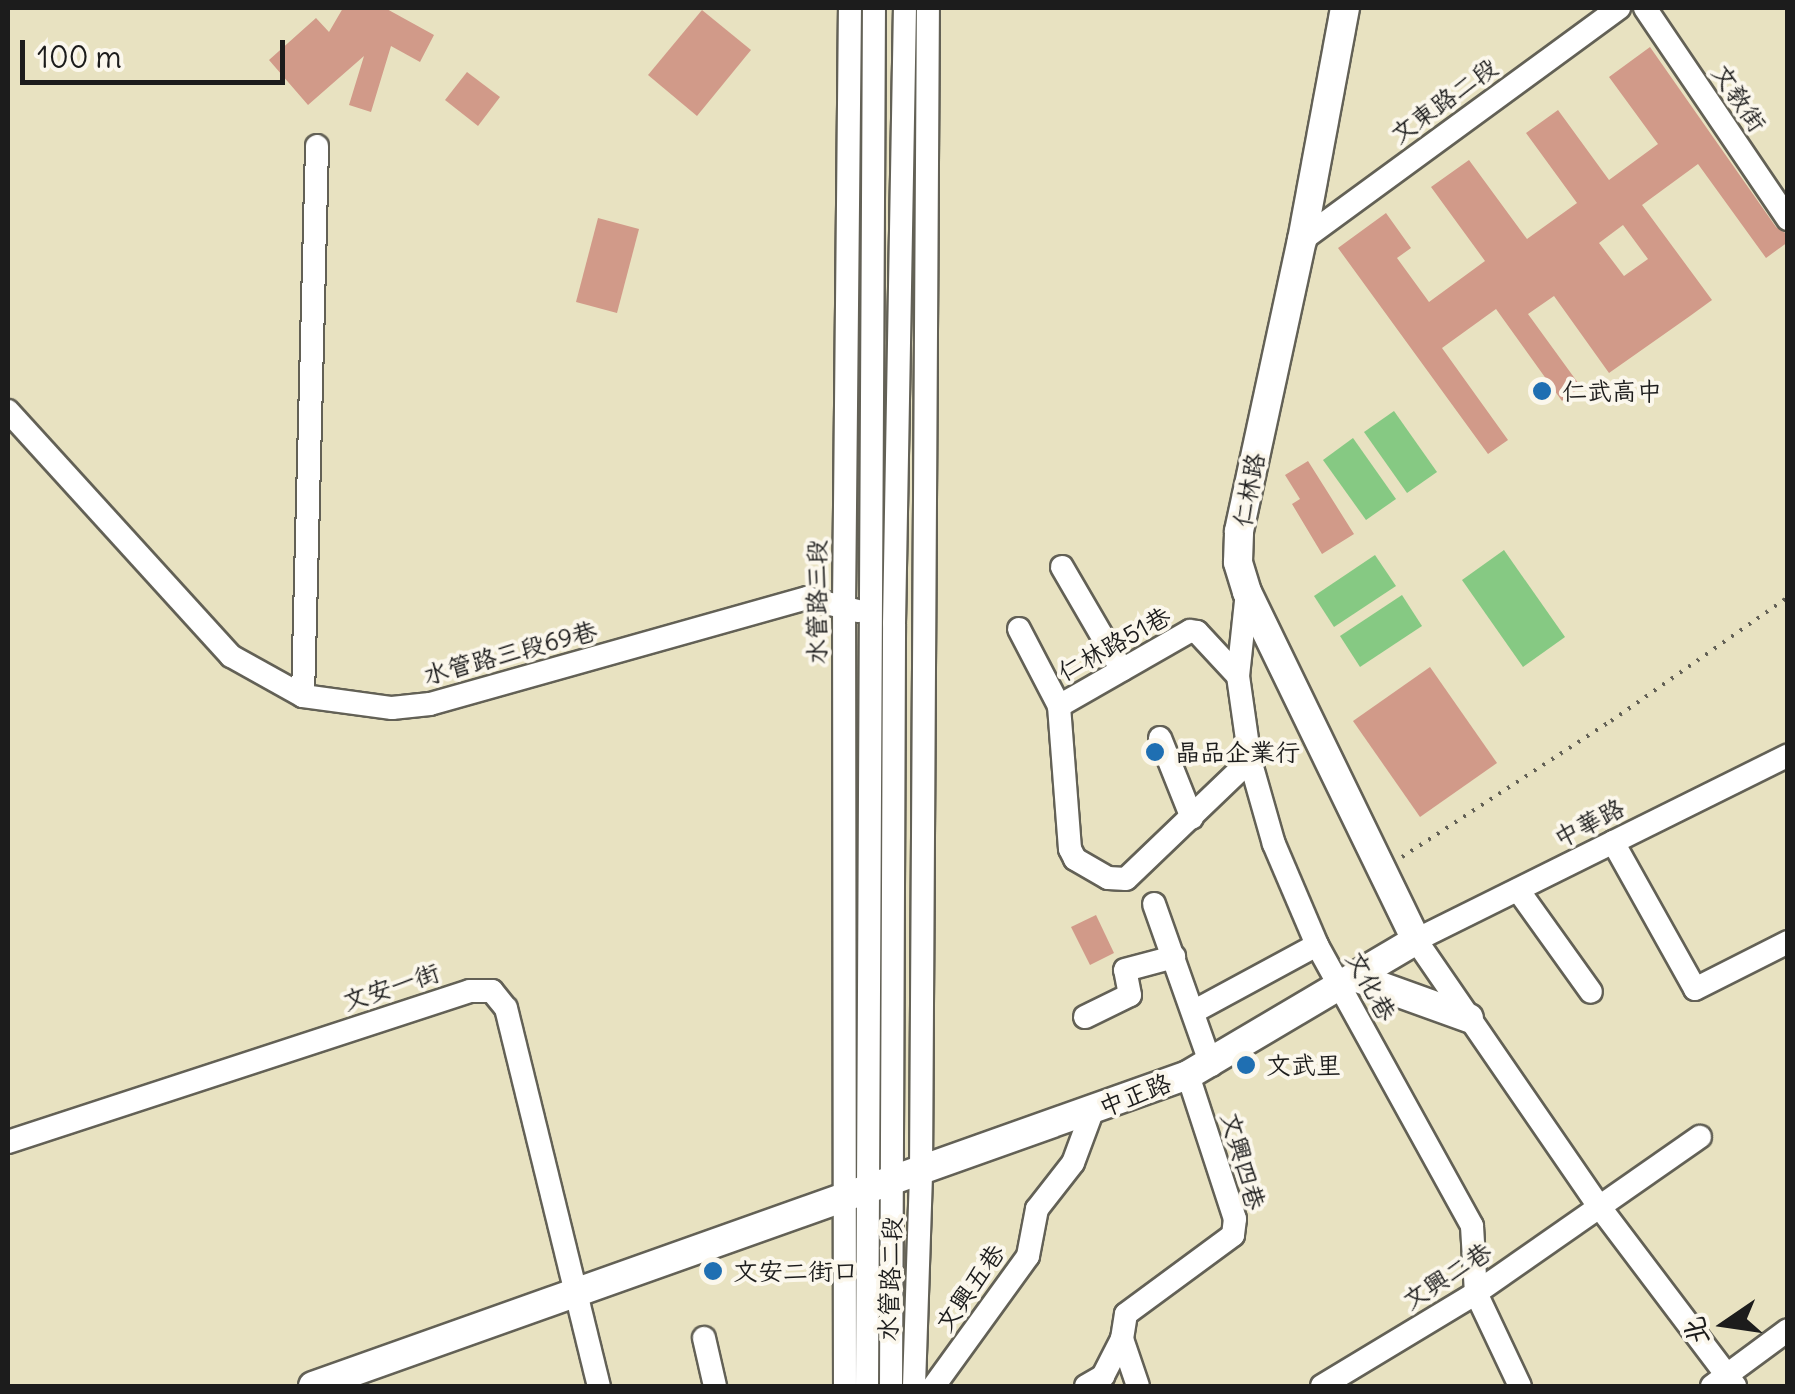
<!DOCTYPE html>
<html>
<head>
<meta charset="utf-8">
<style>
  body { margin:0 }
  #map { position:relative; width:1795px; height:1394px; overflow:hidden; background:#e8e2c1; font-family:Delius,"LXGW WenKai TC",sans-serif }
  div>[style] { position:absolute }
  [style*='--x'] { left:calc(var(--x)*1px); top:calc(var(--y)*1px); width:calc(var(--w)*1px); rotate:calc(var(--a)*1deg) }
  .green>* { inset:0; background:#86c983 }
  .building>* { inset:0; background:#d19a89 }
  .path>* { height:4px; margin-top:-2px; transform-origin:0; background:repeating-linear-gradient(90deg,#636156 0 2.5px,transparent 0 10.5px) }
  .roads { filter:drop-shadow(2px 0 #636156) drop-shadow(-2px 0 #636156) drop-shadow(0 2px #636156) drop-shadow(0 -2px #636156) }
  .minor>* { height:22px; margin:-11px; padding:0 11px; transform-origin:11px; border-radius:11px; background:#fff }
  .major>* { height:28px; margin:-14px; padding:0 14px; transform-origin:14px; border-radius:14px; background:#fff }
  .dots>* { width:28px; height:28px; translate:-50% -50%; box-sizing:border-box; border:5px solid #fbf7ec; border-radius:50% }
  span { translate:-50% -50%; white-space:nowrap; text-align:center; line-height:1.15; -webkit-text-stroke:8px #fbf7ec; paint-order:stroke }
  .street-label { font-size:25px; color:#1c1c1c }
  .poi-label { font-size:25px; color:#1c1c1c }
  .left { translate:0 -50%; text-align:left }
  .frame { position:absolute; inset:0; border:10px solid #1c1c1c; pointer-events:none }
  .north { position:absolute; left:1675px; top:1274px; width:100px; height:100px; -webkit-text-stroke:8px #fbf7ec; paint-order:stroke; rotate:257deg; font-size:28px; font-weight:700; line-height:40px; text-align:center; color:#1c1c1c }
  .north::after { content:''; display:block; margin:auto; width:35px; height:45px; background:#1c1c1c; clip-path:polygon(50% 0,100% 100%,50% 72%,0 100%) }
  .scale { position:absolute; left:20px; top:40px; width:265px; height:45px; box-sizing:border-box; border:5px solid #1c1c1c; border-top:0; padding-left:12px; font-size:30px; line-height:35px; white-space:nowrap; color:#1c1c1c; -webkit-text-stroke:8px #fbf7ec; paint-order:stroke }
</style>
</head>
<body>
<div id="map">
  <div class="green">
    <i style="clip-path:polygon(1394px 411px,1437px 472px,1407px 493px,1364px 432px)"></i>
    <i style="clip-path:polygon(1353px 438px,1396px 499px,1366px 520px,1323px 460px)"></i>
    <i style="clip-path:polygon(1504px 550px,1565px 637px,1523px 667px,1462px 580px)"></i>
    <i style="clip-path:polygon(1375px 555px,1396px 586px,1334px 627px,1314px 596px)"></i>
    <i style="clip-path:polygon(1402px 595px,1422px 626px,1360px 667px,1340px 636px)"></i>
  </div>
  <div class="building">
    <i style="clip-path:polygon(343px 8px,385px 8px,434px 35px,420px 62px,391px 46px,371px 112px,349px 105px,364px 56px,308px 105px,269px 60px,316px 18px,329px 32px)"></i>
    <i style="clip-path:polygon(702px 10px,751px 50px,697px 116px,648px 75px)"></i>
    <i style="clip-path:polygon(evenodd,1650px 47px,1776px 227px,1788px 235px,1788px 242px,1766px 258px,1698px 164px,1642px 205px,1712px 300px,1690px 316px,1609px 373px,1554px 296px,1528px 314px,1581px 387px,1562px 401px,1496px 309px,1442px 348px,1508px 440px,1488px 454px,1338px 248px,1386px 213px,1411px 248px,1397px 258px,1429px 302px,1485px 261px,1431px 187px,1469px 160px,1527px 239px,1577px 203px,1526px 133px,1558px 110px,1609px 180px,1658px 144px,1609px 77px,1650px 47px,1623px 225px,1648px 259px,1624px 276px,1599px 243px,1623px 225px)"></i>
    <i style="clip-path:polygon(467px 72px,500px 97px,478px 126px,445px 100px)"></i>
    <i style="clip-path:polygon(598px 218px,639px 229px,617px 313px,576px 302px)"></i>
    <i style="clip-path:polygon(1308px 461px,1354px 534px,1322px 554px,1292px 504px,1300px 499px,1285px 475px)"></i>
    <i style="clip-path:polygon(1430px 667px,1497px 763px,1420px 817px,1353px 721px)"></i>
    <i style="clip-path:polygon(1096px 915px,1114px 953px,1090px 965px,1071px 927px)"></i>
  </div>
  <div class="path">
    <i style="--x:1402;--y:857;--w:249;--a:-33.1"></i>
    <i style="--x:1611;--y:721;--w:216;--a:-35"></i>
  </div>
  <div class="roads">
    <div class="minor">
      <i style="--x:1645;--y:8;--w:255;--a:55.9"></i>
      <i style="--x:1302;--y:240;--w:393;--a:-36.2"></i>
      <i style="--x:8;--y:411;--w:331;--a:47.7"></i>
      <i style="--x:231;--y:656;--w:82;--a:29.1"></i>
      <i style="--x:303;--y:696;--w:90;--a:7.7"></i>
      <i style="--x:392;--y:708;--w:38;--a:-6"></i>
      <i style="--x:430;--y:704;--w:392;--a:-15.7"></i>
      <i style="--x:807;--y:598;--w:53;--a:14.3"></i>
      <i style="--x:1062;--y:567;--w:119;--a:59.8"></i>
      <i style="--x:1247;--y:592;--w:84;--a:96.1"></i>
      <i style="--x:1238;--y:676;--w:85;--a:81.9"></i>
      <i style="--x:1250;--y:760;--w:87;--a:74.1"></i>
      <i style="--x:1274;--y:844;--w:110;--a:66.9"></i>
      <i style="--x:1317;--y:945;--w:321;--a:61.1"></i>
      <i style="--x:1472;--y:1226;--w:67;--a:86.6"></i>
      <i style="--x:1476;--y:1293;--w:103;--a:64.7"></i>
      <i style="--x:1019;--y:629;--w:87;--a:62.5"></i>
      <i style="--x:1238;--y:676;--w:60;--a:-133"></i>
      <i style="--x:1197;--y:632;--w:7;--a:-172"></i>
      <i style="--x:1190;--y:631;--w:151;--a:150.2"></i>
      <i style="--x:1059;--y:706;--w:143;--a:85.6"></i>
      <i style="--x:1070;--y:849;--w:11;--a:63"></i>
      <i style="--x:1075;--y:859;--w:38;--a:30"></i>
      <i style="--x:1108;--y:878;--w:18;--a:3"></i>
      <i style="--x:1126;--y:879;--w:172;--a:-43.8"></i>
      <i style="--x:303;--y:696;--w:550;--a:-88.54"></i>
      <i style="--x:1160;--y:738;--w:86;--a:68.2"></i>
      <i style="--x:1613;--y:842;--w:168;--a:60.8"></i>
      <i style="--x:1695;--y:989;--w:104;--a:-26.8"></i>
      <i style="--x:1518;--y:890;--w:125;--a:54.4"></i>
      <i style="--x:1154;--y:904;--w:171;--a:70.5"></i>
      <i style="--x:1193;--y:1012;--w:141;--a:-28.4"></i>
      <i style="--x:1085;--y:1017;--w:50;--a:-26.1"></i>
      <i style="--x:1130;--y:995;--w:25;--a:-101"></i>
      <i style="--x:1125;--y:970;--w:51;--a:-14.9"></i>
      <i style="--x:8;--y:1142;--w:486;--a:-18.1"></i>
      <i style="--x:470;--y:991;--w:22;--a:0"></i>
      <i style="--x:492;--y:991;--w:22;--a:51"></i>
      <i style="--x:506;--y:1008;--w:389;--a:76.2"></i>
      <i style="--x:704;--y:1338;--w:49;--a:77.1"></i>
      <i style="--x:845;--y:1386;--w:779;--a:-90.07"></i>
      <i style="--x:844;--y:607;--w:599;--a:-89.43"></i>
      <i style="--x:867;--y:1386;--w:1378;--a:-89.71"></i>
      <i style="--x:891;--y:1386;--w:762;--a:-89.77"></i>
      <i style="--x:894;--y:624;--w:616;--a:-88.98"></i>
      <i style="--x:914;--y:1386;--w:212;--a:-88.1"></i>
      <i style="--x:921;--y:1174;--w:1166;--a:-89.66"></i>
      <i style="--x:934;--y:1386;--w:160;--a:-54.1"></i>
      <i style="--x:1028;--y:1256;--w:48;--a:-79.2"></i>
      <i style="--x:1037;--y:1209;--w:58;--a:-52"></i>
      <i style="--x:1073;--y:1163;--w:54;--a:-69.6"></i>
      <i style="--x:1086;--y:1386;--w:20;--a:-30"></i>
      <i style="--x:1103;--y:1376;--w:42;--a:-62.8"></i>
      <i style="--x:1138;--y:1386;--w:50;--a:-108.8"></i>
      <i style="--x:1122;--y:1339;--w:25;--a:-81"></i>
      <i style="--x:1126;--y:1314;--w:133;--a:-36.4"></i>
      <i style="--x:1233;--y:1235;--w:16;--a:-83"></i>
      <i style="--x:1235;--y:1219;--w:151;--a:-108.1"></i>
      <i style="--x:1322;--y:1386;--w:180;--a:-31.1"></i>
      <i style="--x:1476;--y:1293;--w:273;--a:-34.9"></i>
      <i style="--x:1712;--y:1386;--w:94;--a:-36.4"></i>
      <i style="--x:1735;--y:1386;--w:227;--a:-127.1"></i>
      <i style="--x:1598;--y:1205;--w:321;--a:-124.5"></i>
      <i style="--x:1416;--y:940;--w:415;--a:-26.4"></i>
    </div>
    <div class="major">
      <i style="--x:1355;--y:977;--w:121;--a:19.8"></i>
      <i style="--x:313;--y:1386;--w:929;--a:-19.57"></i>
      <i style="--x:1188;--y:1075;--w:265;--a:-30.6"></i>
      <i style="--x:1416;--y:940;--w:387;--a:-115.9"></i>
      <i style="--x:1247;--y:592;--w:31;--a:-107"></i>
      <i style="--x:1238;--y:562;--w:31;--a:-88"></i>
      <i style="--x:1239;--y:531;--w:298;--a:-77.8"></i>
      <i style="--x:1302;--y:240;--w:236;--a:-79.5"></i>
    </div>
  </div>
  <div class="dots">
    <i style="left:1542px;top:391px;background:#1f6fb2"></i>
    <i style="left:1155px;top:752px;background:#1f6fb2"></i>
    <i style="left:1246px;top:1065px;background:#1f6fb2"></i>
    <i style="left:713px;top:1271px;background:#1f6fb2"></i>
  </div>
  <div class="street-label">
    <span style="left:1739px;top:98px;rotate:56deg">文教街</span>
    <span style="left:1444px;top:101px;rotate:-36deg">文東路二段</span>
    <span style="left:1249px;top:490px;rotate:-79deg">仁林路</span>
    <span style="left:817px;top:602px;rotate:-90deg">水管路三段</span>
    <span style="left:1114px;top:644px;rotate:-29deg">仁林路51巷</span>
    <span style="left:510px;top:653px;rotate:-15deg">水管路三段69巷</span>
    <span style="left:1589px;top:823px;rotate:-27deg">中華路</span>
    <span style="left:1371px;top:986px;rotate:61deg">文化巷</span>
    <span style="left:391px;top:987px;rotate:-18deg">文安一街</span>
    <span style="left:1135px;top:1095px;rotate:-21deg">中正路</span>
    <span style="left:1243px;top:1161px;rotate:74deg">文興四巷</span>
    <span style="left:1447px;top:1276px;rotate:-33deg">文興二巷</span>
    <span style="left:890px;top:1279px;rotate:-88deg">水管路二段</span>
    <span style="left:970px;top:1288px;rotate:-55deg">文興五巷</span>
  </div>
  <div class="poi-label">
    <span class="left" style="left:1562px;top:391px">仁武高中</span>
    <span class="left" style="left:1175px;top:752px">晶品企業行</span>
    <span class="left" style="left:1266px;top:1065px">文武里</span>
    <span class="left" style="left:733px;top:1271px">文安二街口</span>
  </div>
  <div class="frame"></div>
  <div class="north">北</div>
  <div class="scale">100 m</div>
</div>
</body>
</html>
